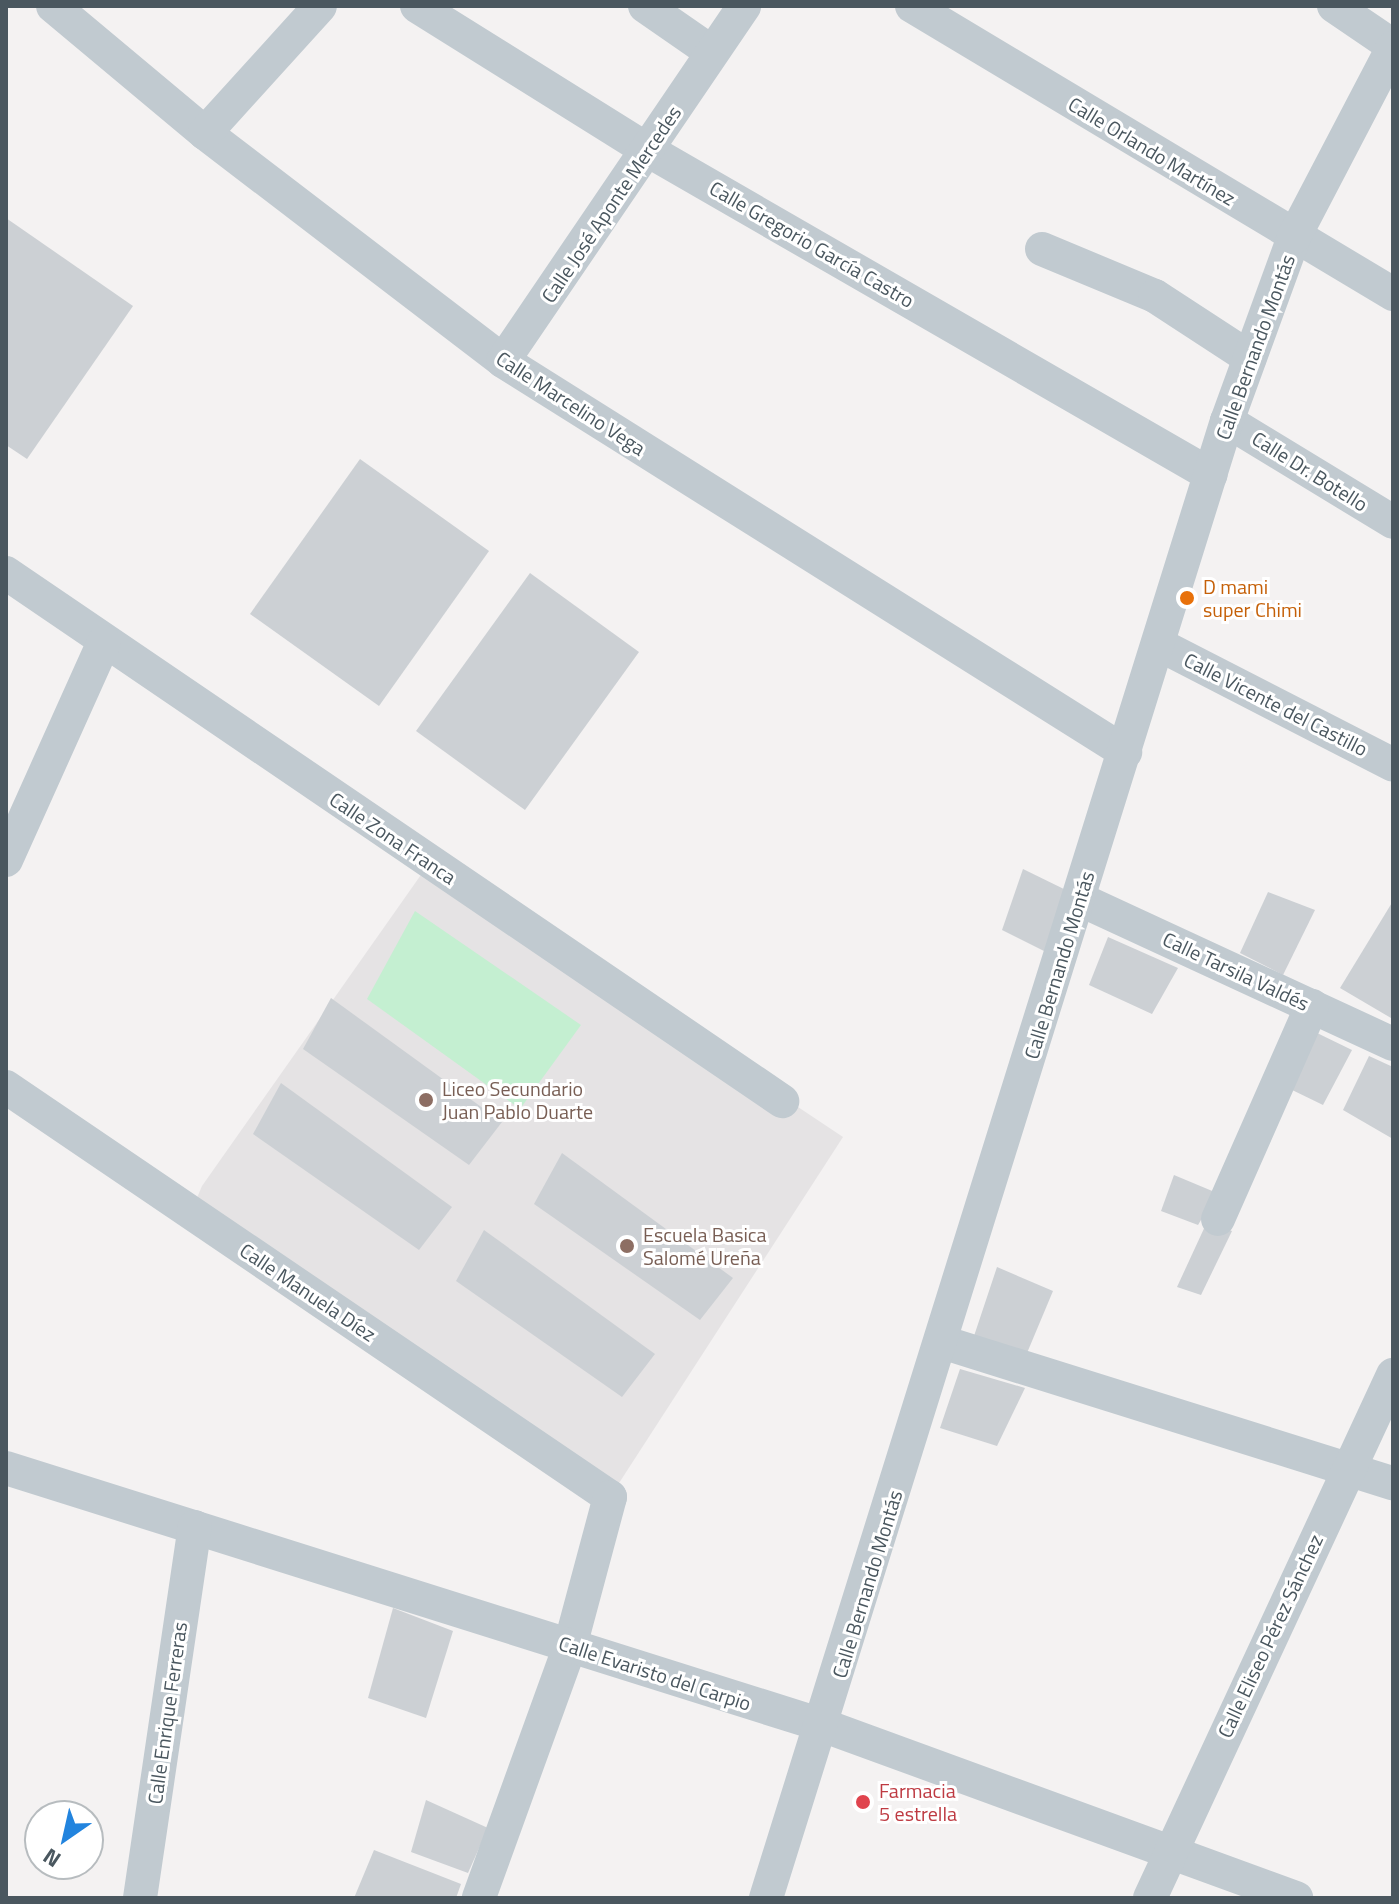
<!DOCTYPE html>
<html>
<head>
<meta charset="utf-8">
<style>
  body { margin:0 }
  #map { position:relative; width:1399px; height:1904px; overflow:hidden; background:#f4f2f2; font-family:"Titillium Web",sans-serif }
  div>[style] { position:absolute }
  [style*='--x'] { left:calc(var(--x)*1px); top:calc(var(--y)*1px); width:calc(var(--w)*1px); rotate:calc(var(--a)*1deg) }
  .education>* { inset:0; background:#e5e3e4 }
  .green>* { inset:0; background:#c4efd1 }
  .building>* { inset:0; background:#ccd0d4 }
  .minor>* { height:34px; margin:-17px; padding:0 17px; transform-origin:17px; border-radius:17px; background:#c1cad0 }
  .dots>* { width:22px; height:22px; translate:-50% -50%; box-sizing:border-box; border:4px solid #fff; border-radius:50% }
  span { translate:-50% -50%; white-space:nowrap; text-align:center; line-height:1.15; -webkit-text-stroke:6px #fff; paint-order:stroke }
  .street-label { font-size:20px; color:#4a575f }
  .food-label { font-size:20px; color:#c56008 }
  .left { translate:0 -50%; text-align:left }
  .education-label { font-size:20px; color:#785e54 }
  .health-label { font-size:20px; color:#be3a42 }
  .frame { position:absolute; inset:0; border:8px solid #4a575f; pointer-events:none }
  .north { position:absolute; left:24px; top:1800px; width:80px; height:80px; box-sizing:border-box; background:#fff; border:2px solid #b7bcbf; border-radius:50%; rotate:214deg; font-size:22px; font-weight:700; line-height:32px; text-align:center; color:#4a575f }
  .north::after { content:''; display:block; margin:auto; width:28px; height:36px; background:#2284de; clip-path:polygon(50% 0,100% 100%,50% 72%,0 100%) }
</style>
</head>
<body>
<div id="map">
  <div class="education">
    <i style="clip-path:polygon(430px 862px,843px 1137px,610px 1497px,191px 1212px,202px 1186px)"></i>
  </div>
  <div class="green">
    <i style="clip-path:polygon(415px 911px,581px 1025px,520px 1109px,367px 999px)"></i>
  </div>
  <div class="building">
    <i style="clip-path:polygon(6px 218px,133px 306px,27px 459px,6px 445px)"></i>
    <i style="clip-path:polygon(360px 459px,489px 551px,379px 706px,250px 614px)"></i>
    <i style="clip-path:polygon(530px 573px,639px 652px,525px 810px,416px 731px)"></i>
    <i style="clip-path:polygon(1023px 869px,1070px 892px,1046px 952px,1002px 930px)"></i>
    <i style="clip-path:polygon(1268px 892px,1315px 910px,1283px 975px,1240px 953px)"></i>
    <i style="clip-path:polygon(1393px 901px,1393px 1015px,1391px 1018px,1340px 988px)"></i>
    <i style="clip-path:polygon(1108px 937px,1178px 968px,1152px 1014px,1089px 985px)"></i>
    <i style="clip-path:polygon(331px 998px,502px 1122px,469px 1165px,303px 1049px)"></i>
    <i style="clip-path:polygon(1315px 1032px,1352px 1050px,1323px 1105px,1286px 1087px)"></i>
    <i style="clip-path:polygon(1369px 1056px,1393px 1067px,1393px 1139px,1343px 1110px)"></i>
    <i style="clip-path:polygon(281px 1083px,452px 1207px,419px 1250px,253px 1134px)"></i>
    <i style="clip-path:polygon(562px 1153px,733px 1278px,700px 1320px,534px 1204px)"></i>
    <i style="clip-path:polygon(1174px 1175px,1217px 1193px,1198px 1225px,1161px 1211px)"></i>
    <i style="clip-path:polygon(1207px 1222px,1232px 1231px,1201px 1295px,1177px 1287px)"></i>
    <i style="clip-path:polygon(484px 1230px,655px 1354px,622px 1397px,456px 1281px)"></i>
    <i style="clip-path:polygon(997px 1267px,1053px 1291px,1027px 1353px,973px 1339px)"></i>
    <i style="clip-path:polygon(960px 1369px,1025px 1388px,997px 1446px,940px 1428px)"></i>
    <i style="clip-path:polygon(393px 1608px,453px 1631px,426px 1718px,368px 1698px)"></i>
    <i style="clip-path:polygon(426px 1800px,488px 1828px,468px 1873px,411px 1852px)"></i>
    <i style="clip-path:polygon(374px 1850px,461px 1884px,456px 1898px,354px 1898px)"></i>
  </div>
  <div class="minor">
    <i style="--x:53;--y:6;--w:198;--a:39.9"></i>
    <i style="--x:205;--y:133;--w:375;--a:37.4"></i>
    <i style="--x:503;--y:361;--w:735;--a:32.15"></i>
    <i style="--x:417;--y:6;--w:276;--a:32"></i>
    <i style="--x:651;--y:152;--w:646;--a:29.98"></i>
    <i style="--x:645;--y:6;--w:79;--a:34.7"></i>
    <i style="--x:912;--y:6;--w:561;--a:30.91"></i>
    <i style="--x:1334;--y:6;--w:71;--a:34.1"></i>
    <i style="--x:205;--y:133;--w:171;--a:-47.8"></i>
    <i style="--x:1042;--y:249;--w:122;--a:22.6"></i>
    <i style="--x:1155;--y:296;--w:113;--a:33.1"></i>
    <i style="--x:503;--y:361;--w:429;--a:-55.8"></i>
    <i style="--x:1227;--y:421;--w:194;--a:31.3"></i>
    <i style="--x:6;--y:573;--w:939;--a:34.23"></i>
    <i style="--x:1158;--y:644;--w:264;--a:27.2"></i>
    <i style="--x:6;--y:860;--w:239;--a:-65.8"></i>
    <i style="--x:1079;--y:899;--w:346;--a:24.8"></i>
    <i style="--x:6;--y:1087;--w:730;--a:34.17"></i>
    <i style="--x:610;--y:1497;--w:154;--a:105"></i>
    <i style="--x:570;--y:1646;--w:268;--a:109.9"></i>
    <i style="--x:1218;--y:1219;--w:233;--a:-66.2"></i>
    <i style="--x:942;--y:1342;--w:473;--a:17.4"></i>
    <i style="--x:6;--y:1468;--w:856;--a:17.48"></i>
    <i style="--x:822;--y:1725;--w:505;--a:20.05"></i>
    <i style="--x:140;--y:1898;--w:375;--a:-81.6"></i>
    <i style="--x:766;--y:1898;--w:1547;--a:-72.67"></i>
    <i style="--x:1227;--y:421;--w:196;--a:-70"></i>
    <i style="--x:1294;--y:237;--w:213;--a:-62.4"></i>
    <i style="--x:1150;--y:1898;--w:577;--a:-65.08"></i>
  </div>
  <div class="dots">
    <i style="left:1187px;top:598px;background:#e8710a"></i>
    <i style="left:426px;top:1100px;background:#8d6e63"></i>
    <i style="left:627px;top:1246px;background:#8d6e63"></i>
    <i style="left:863px;top:1802px;background:#e0444e"></i>
  </div>
  <div class="street-label">
    <span style="left:1152px;top:151px;rotate:31deg">Calle Orlando Martínez</span>
    <span style="left:611px;top:204px;rotate:-56deg">Calle José Aponte Mercedes</span>
    <span style="left:812px;top:244px;rotate:30deg">Calle Gregorio García Castro</span>
    <span style="left:1255px;top:347px;rotate:-70deg">Calle Bernando Montás</span>
    <span style="left:571px;top:403px;rotate:33deg">Calle Marcelino Vega</span>
    <span style="left:1310px;top:471px;rotate:32deg">Calle Dr. Botello</span>
    <span style="left:1276px;top:704px;rotate:27deg">Calle Vicente del Castillo</span>
    <span style="left:393px;top:838px;rotate:34deg">Calle Zona Franca</span>
    <span style="left:1059px;top:965px;rotate:-73deg">Calle Bernando Montás</span>
    <span style="left:1236px;top:971px;rotate:25deg">Calle Tarsila Valdés</span>
    <span style="left:308px;top:1292px;rotate:34deg">Calle Manuela Díez</span>
    <span style="left:867px;top:1584px;rotate:-73deg">Calle Bernando Montás</span>
    <span style="left:1270px;top:1636px;rotate:-65deg">Calle Eliseo Pérez Sánchez</span>
    <span style="left:655px;top:1673px;rotate:18deg">Calle Evaristo del Carpio</span>
    <span style="left:167px;top:1713px;rotate:-82deg">Calle Enrique Ferreras</span>
  </div>
  <div class="food-label">
    <span class="left" style="left:1203px;top:598px">D mami<br>super Chimi</span>
  </div>
  <div class="education-label">
    <span class="left" style="left:442px;top:1100px">Liceo Secundario<br>Juan Pablo Duarte</span>
    <span class="left" style="left:643px;top:1246px">Escuela Basica<br>Salomé Ureña</span>
  </div>
  <div class="health-label">
    <span class="left" style="left:879px;top:1802px">Farmacia<br>5 estrella</span>
  </div>
  <div class="frame"></div>
  <div class="north">N</div>
</div>
</body>
</html>
